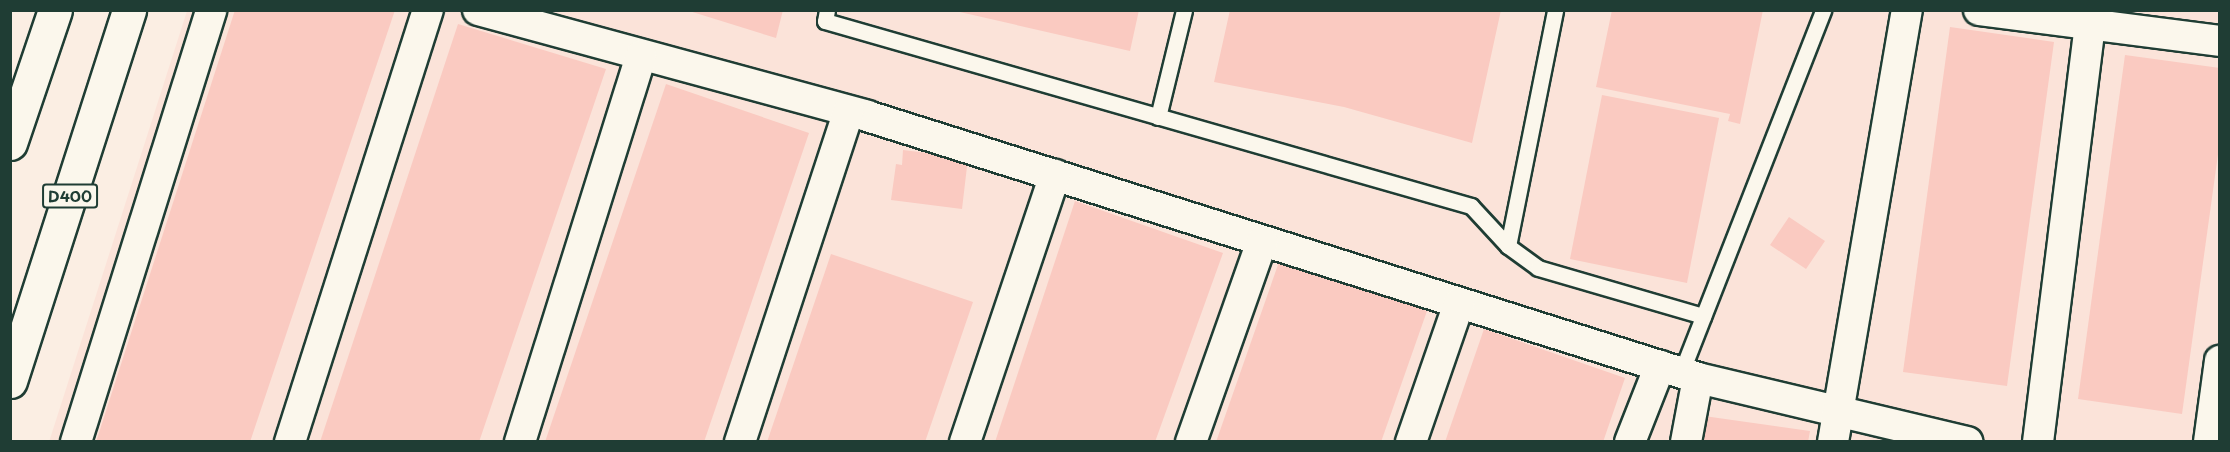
<!DOCTYPE html>
<html>
<head>
<meta charset="utf-8">
<style>
  body { margin:0 }
  #map { position:relative; width:2230px; height:452px; overflow:hidden; background:#fbeee3; font-family:"Playpen Sans",sans-serif }
  div>[style] { position:absolute }
  [style*='--x'] { left:calc(var(--x)*1px); top:calc(var(--y)*1px); width:calc(var(--w)*1px); rotate:calc(var(--a)*1deg) }
  .built>* { inset:0; background:#fbe3d9 }
  .building>* { inset:0; background:#facac1 }
  .roads { filter:drop-shadow(2px 0 #1f3d34) drop-shadow(-2px 0 #1f3d34) drop-shadow(0 2px #1f3d34) drop-shadow(0 -2px #1f3d34) }
  .lane>* { height:15px; margin:-7.5px; padding:0 7.5px; transform-origin:7.5px; border-radius:7.5px; background:#fbf7ec }
  .street>* { height:30px; margin:-15px; padding:0 15px; transform-origin:15px; border-radius:15px; background:#fbf7ec }
  .highway>* { height:33px; margin:-16.5px; padding:0 16.5px; transform-origin:16.5px; border-radius:16.5px; background:#fbf7ec }
  span { translate:-50% -50%; white-space:nowrap; text-align:center; line-height:1.15; -webkit-text-stroke:5px #fbf7ec; paint-order:stroke }
  .shield-label span { padding:2px 4px; background:#fbf7ec; border:2px solid; border-radius:4px; -webkit-text-stroke-width:0 }
  .shield-label { font-size:15px; color:#1f3d34; font-weight:700 }
  .frame { position:absolute; inset:0; border:12px solid #1f3d34; pointer-events:none }
</style>
</head>
<body>
<div id="map">
  <div class="built">
    <i style="clip-path:polygon(187px 11px,2219px 11px,2219px 441px,49px 442px)"></i>
  </div>
  <div class="building">
    <i style="clip-path:polygon(235px 10px,395px 10px,250px 442px,96px 442px)"></i>
    <i style="clip-path:polygon(686px 10px,783px 10px,776px 38px)"></i>
    <i style="clip-path:polygon(951px 10px,1139px 10px,1130px 51px)"></i>
    <i style="clip-path:polygon(1230px 10px,1501px 10px,1472px 143px,1344px 107px,1214px 82px)"></i>
    <i style="clip-path:polygon(1612px 10px,1763px 10px,1740px 124px,1728px 121px,1730px 114px,1596px 87px)"></i>
    <i style="clip-path:polygon(458px 24px,606px 69px,479px 442px,320px 442px)"></i>
    <i style="clip-path:polygon(1950px 27px,2054px 42px,2007px 386px,1903px 372px)"></i>
    <i style="clip-path:polygon(2125px 55px,2220px 68px,2220px 140px,2182px 414px,2078px 399px)"></i>
    <i style="clip-path:polygon(666px 84px,809px 133px,704px 442px,545px 442px)"></i>
    <i style="clip-path:polygon(1602px 95px,1719px 118px,1687px 283px,1570px 259px)"></i>
    <i style="clip-path:polygon(903px 150px,968px 158px,962px 209px,891px 200px,896px 164px,902px 165px)"></i>
    <i style="clip-path:polygon(1075px 201px,1223px 253px,1155px 442px,995px 442px)"></i>
    <i style="clip-path:polygon(1789px 217px,1825px 241px,1806px 269px,1770px 245px)"></i>
    <i style="clip-path:polygon(831px 254px,973px 302px,925px 442px,767px 442px)"></i>
    <i style="clip-path:polygon(1280px 259px,1427px 311px,1381px 442px,1216px 442px)"></i>
    <i style="clip-path:polygon(1484px 329px,1625px 378px,1603px 442px,1445px 442px)"></i>
    <i style="clip-path:polygon(1704px 416px,1810px 431px,1808px 442px,1701px 442px)"></i>
  </div>
  <div class="roads">
    <div class="lane">
      <i style="--x:827;--y:10;--w:11;--a:100"></i>
      <i style="--x:825;--y:21;--w:672;--a:15.98"></i>
      <i style="--x:1471;--y:206;--w:54;--a:47.2"></i>
      <i style="--x:1508;--y:246;--w:37;--a:36"></i>
      <i style="--x:1538;--y:268;--w:172;--a:16.2"></i>
      <i style="--x:1158;--y:117;--w:110;--a:-76.3"></i>
      <i style="--x:1508;--y:246;--w:241;--a:-78.7"></i>
      <i style="--x:1681;--y:373;--w:390;--a:-68.6"></i>
    </div>
    <div class="street">
      <i style="--x:478;--y:10;--w:403;--a:15.2"></i>
      <i style="--x:867;--y:116;--w:871;--a:17.5"></i>
      <i style="--x:1698;--y:378;--w:277;--a:13.4"></i>
      <i style="--x:1979;--y:10;--w:243;--a:7.3"></i>
      <i style="--x:76;--y:442;--w:453;--a:-72.6"></i>
      <i style="--x:290;--y:442;--w:454;--a:-72.3"></i>
      <i style="--x:520;--y:442;--w:405;--a:-72.6"></i>
      <i style="--x:740;--y:442;--w:348;--a:-71.8"></i>
      <i style="--x:965;--y:442;--w:282;--a:-71.4"></i>
      <i style="--x:1191;--y:442;--w:213;--a:-70.5"></i>
      <i style="--x:1411;--y:442;--w:147;--a:-70.9"></i>
      <i style="--x:1630;--y:442;--w:82;--a:-68.5"></i>
      <i style="--x:1686;--y:442;--w:65;--a:-79.4"></i>
      <i style="--x:1833;--y:442;--w:438;--a:-80.3"></i>
      <i style="--x:2038;--y:442;--w:435;--a:-82.9"></i>
      <i style="--x:2209;--y:442;--w:82;--a:-82.3"></i>
    </div>
    <div class="highway">
      <i style="--x:10;--y:143;--w:140;--a:-71.3"></i>
      <i style="--x:10;--y:381;--w:390;--a:-72.2"></i>
    </div>
  </div>
  <div class="shield-label">
    <span style="left:70px;top:196px">D400</span>
  </div>
  <div class="frame"></div>
</div>
</body>
</html>
